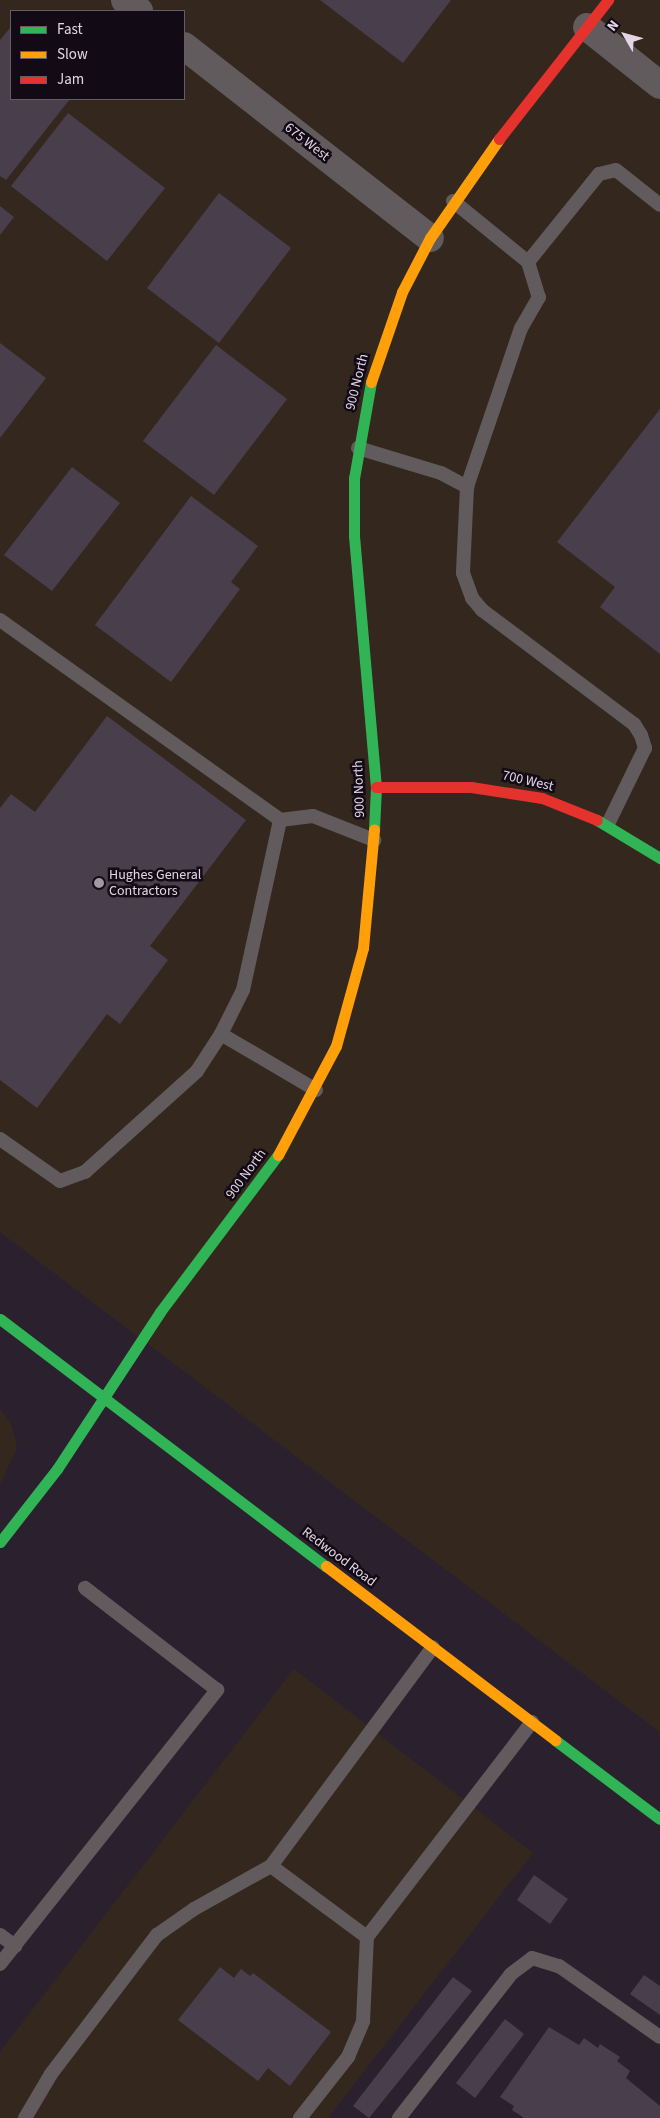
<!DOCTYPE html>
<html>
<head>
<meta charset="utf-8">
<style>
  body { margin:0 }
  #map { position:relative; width:660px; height:2118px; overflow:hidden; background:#2b212e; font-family:"Source Sans 3",sans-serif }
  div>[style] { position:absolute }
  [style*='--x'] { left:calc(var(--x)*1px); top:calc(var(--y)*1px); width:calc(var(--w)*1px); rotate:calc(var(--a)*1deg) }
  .industrial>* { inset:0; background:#34281e }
  .building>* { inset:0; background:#493e4c }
  .lane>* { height:14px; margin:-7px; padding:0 7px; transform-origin:7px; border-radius:7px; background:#625b5d }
  .street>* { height:28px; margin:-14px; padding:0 14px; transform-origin:14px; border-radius:14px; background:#625b5d }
  .fast>* { height:11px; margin:-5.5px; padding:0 5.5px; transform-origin:5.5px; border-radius:5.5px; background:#30b455 }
  .slow>* { height:11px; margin:-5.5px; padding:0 5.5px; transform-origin:5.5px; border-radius:5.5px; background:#ff9f0a }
  .jam>* { height:11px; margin:-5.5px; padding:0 5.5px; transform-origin:5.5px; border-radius:5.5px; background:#e5322d }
  .dots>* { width:14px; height:14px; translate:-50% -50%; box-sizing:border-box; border:2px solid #120a14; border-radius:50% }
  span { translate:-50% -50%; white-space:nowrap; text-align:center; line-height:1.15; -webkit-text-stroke:5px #120a14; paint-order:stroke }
  .street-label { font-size:14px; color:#e2d6e5 }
  .poi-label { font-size:14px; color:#e2d6e5 }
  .left { translate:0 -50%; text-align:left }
  .legend { position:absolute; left:10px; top:10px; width:175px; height:90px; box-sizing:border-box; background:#120a14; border:1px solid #655c68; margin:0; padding:6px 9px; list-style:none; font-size:15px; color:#e2d6e5 }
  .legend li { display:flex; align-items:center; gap:10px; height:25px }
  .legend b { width:25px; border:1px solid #655c68 }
  .north { position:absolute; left:600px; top:10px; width:50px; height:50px; -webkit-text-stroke:4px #120a14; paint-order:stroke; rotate:308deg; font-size:14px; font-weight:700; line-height:20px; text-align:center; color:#e2d6e5 }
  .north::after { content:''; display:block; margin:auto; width:18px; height:22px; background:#e2d6e5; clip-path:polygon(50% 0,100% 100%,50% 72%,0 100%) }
</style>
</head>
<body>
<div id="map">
  <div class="industrial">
    <i style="clip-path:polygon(evenodd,0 0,660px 0,660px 1732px,0 1232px,0 0,11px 11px,184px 11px,184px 99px,11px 99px,11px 11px)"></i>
    <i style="clip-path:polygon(0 1409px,11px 1423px,17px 1448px,0 1484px)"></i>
    <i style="clip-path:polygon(294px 1669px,533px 1853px,328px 2118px,0 2118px,0 2052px)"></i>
  </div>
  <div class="building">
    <i style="clip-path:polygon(320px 0,451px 0,403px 63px)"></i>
    <i style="clip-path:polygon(10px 28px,11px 99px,70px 99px,6px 180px,0 176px,0 40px)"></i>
    <i style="clip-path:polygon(68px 113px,165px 188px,107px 261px,11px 186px)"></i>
    <i style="clip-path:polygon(219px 193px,291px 248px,219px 343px,147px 288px)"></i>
    <i style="clip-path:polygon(0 206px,14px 217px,0 235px)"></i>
    <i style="clip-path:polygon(0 343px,46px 378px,0 438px)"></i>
    <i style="clip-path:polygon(216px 345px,287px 399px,214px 495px,143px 441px)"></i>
    <i style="clip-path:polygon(660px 409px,660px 654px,600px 607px,615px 587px,557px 542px)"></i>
    <i style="clip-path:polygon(72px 467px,120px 503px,52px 591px,4px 555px)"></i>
    <i style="clip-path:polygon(191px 496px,258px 546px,231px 582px,240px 589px,171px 682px,95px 625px)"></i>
    <i style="clip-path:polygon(107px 716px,246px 820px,150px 946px,168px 960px,120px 1024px,107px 1014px,37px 1108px,0 1080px,0 808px,11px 794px,35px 812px)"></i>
    <i style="clip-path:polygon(534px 1875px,568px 1899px,550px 1924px,517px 1900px)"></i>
    <i style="clip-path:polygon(220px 1967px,234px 1978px,241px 1969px,250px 1976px,253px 1973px,331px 2032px,290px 2086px,268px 2068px,258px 2081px,178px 2020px)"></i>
    <i style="clip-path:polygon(644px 1975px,660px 1986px,660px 2015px,630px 1994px)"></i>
    <i style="clip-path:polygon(453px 1977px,472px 1991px,369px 2118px,353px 2106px)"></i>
    <i style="clip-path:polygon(505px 2019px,524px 2034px,475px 2098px,456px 2083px)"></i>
    <i style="clip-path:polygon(549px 2027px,579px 2045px,584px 2038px,598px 2048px,600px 2044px,620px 2057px,617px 2061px,630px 2071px,626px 2078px,660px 2106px,660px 2118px,524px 2118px,512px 2110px,514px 2106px,500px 2097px)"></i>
  </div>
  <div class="lane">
    <i style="--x:453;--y:201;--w:97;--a:39.1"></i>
    <i style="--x:528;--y:262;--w:37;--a:73"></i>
    <i style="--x:539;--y:297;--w:36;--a:120"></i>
    <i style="--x:521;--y:328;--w:168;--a:108.8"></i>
    <i style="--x:528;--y:262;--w:113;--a:-51.1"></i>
    <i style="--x:599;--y:174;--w:17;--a:-13"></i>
    <i style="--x:616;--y:170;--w:56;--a:38.5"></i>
    <i style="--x:358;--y:448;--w:87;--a:16.8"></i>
    <i style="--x:441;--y:473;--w:30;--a:28"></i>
    <i style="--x:467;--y:487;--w:86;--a:92.7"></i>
    <i style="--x:463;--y:573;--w:27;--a:70"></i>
    <i style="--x:472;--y:598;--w:16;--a:50"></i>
    <i style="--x:482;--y:610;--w:190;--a:36.9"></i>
    <i style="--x:634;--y:724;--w:13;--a:58"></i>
    <i style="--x:641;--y:735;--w:14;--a:73"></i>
    <i style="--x:645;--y:748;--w:85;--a:116"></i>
    <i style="--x:0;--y:620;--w:344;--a:35.5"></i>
    <i style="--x:316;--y:1090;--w:110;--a:-149.5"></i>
    <i style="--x:221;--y:1034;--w:49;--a:-63.4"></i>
    <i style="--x:243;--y:990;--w:174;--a:-77.7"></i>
    <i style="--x:280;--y:820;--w:33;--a:-7"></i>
    <i style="--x:313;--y:816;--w:66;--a:21.5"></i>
    <i style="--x:0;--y:1139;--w:73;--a:35"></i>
    <i style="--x:60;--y:1181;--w:27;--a:-20"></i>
    <i style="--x:85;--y:1172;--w:151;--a:-42"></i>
    <i style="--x:197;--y:1071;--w:44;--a:-57"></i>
    <i style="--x:271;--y:1866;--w:119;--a:36.5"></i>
    <i style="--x:0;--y:1935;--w:19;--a:36"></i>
    <i style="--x:0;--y:1964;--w:350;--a:-51.6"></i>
    <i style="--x:217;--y:1690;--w:167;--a:-142.3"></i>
    <i style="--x:25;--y:2118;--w:51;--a:-59.4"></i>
    <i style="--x:51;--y:2074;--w:175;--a:-52.7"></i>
    <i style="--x:157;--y:1935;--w:45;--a:-35.1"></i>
    <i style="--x:194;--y:1909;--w:88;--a:-29.2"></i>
    <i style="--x:271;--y:1866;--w:272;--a:-53.5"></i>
    <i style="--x:300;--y:2118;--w:78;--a:-51.8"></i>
    <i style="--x:348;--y:2057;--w:39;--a:-67"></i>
    <i style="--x:363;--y:2021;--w:84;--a:-87.3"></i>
    <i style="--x:367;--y:1937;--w:271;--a:-52.5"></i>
    <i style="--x:399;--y:2118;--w:182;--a:-52.1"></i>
    <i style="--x:511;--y:1974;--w:26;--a:-37"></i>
    <i style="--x:532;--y:1958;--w:28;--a:17"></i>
    <i style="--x:559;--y:1966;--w:123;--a:35.1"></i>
  </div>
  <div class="street">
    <i style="--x:125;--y:0;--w:18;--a:38"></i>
    <i style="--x:587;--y:27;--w:93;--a:38.5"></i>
    <i style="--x:184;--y:46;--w:312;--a:38"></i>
  </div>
  <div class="fast">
    <i style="--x:371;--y:382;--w:97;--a:100"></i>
    <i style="--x:354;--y:478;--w:58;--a:90"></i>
    <i style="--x:354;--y:536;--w:252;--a:85"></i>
    <i style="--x:376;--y:787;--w:43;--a:92.7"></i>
    <i style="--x:597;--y:820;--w:74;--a:31.1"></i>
    <i style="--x:0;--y:1319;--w:409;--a:37.2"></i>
    <i style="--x:0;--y:1542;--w:93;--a:-52"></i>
    <i style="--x:57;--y:1469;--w:188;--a:-56.7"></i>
    <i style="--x:160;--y:1312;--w:196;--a:-53.1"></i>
    <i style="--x:555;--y:1740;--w:131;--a:37"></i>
  </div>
  <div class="slow">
    <i style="--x:371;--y:382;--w:95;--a:-71"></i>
    <i style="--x:402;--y:292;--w:61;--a:-62.6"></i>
    <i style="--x:430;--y:238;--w:121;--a:-55.1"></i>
    <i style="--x:278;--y:1155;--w:123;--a:-62"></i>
    <i style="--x:336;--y:1046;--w:102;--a:-74.6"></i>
    <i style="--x:363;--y:948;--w:119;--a:-84.7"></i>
    <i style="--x:326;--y:1566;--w:288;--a:37.2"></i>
  </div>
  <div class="jam">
    <i style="--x:499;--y:139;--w:177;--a:-51.9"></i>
    <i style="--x:376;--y:787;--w:95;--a:0"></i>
    <i style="--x:471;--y:787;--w:72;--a:8.8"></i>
    <i style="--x:542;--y:798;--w:59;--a:21.8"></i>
  </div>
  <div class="dots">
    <i style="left:99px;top:883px;background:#a297a5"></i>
  </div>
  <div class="street-label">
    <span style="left:307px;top:142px;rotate:38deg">675 West</span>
    <span style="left:357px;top:382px;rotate:-76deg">900 North</span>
    <span style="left:528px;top:781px;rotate:13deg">700 West</span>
    <span style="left:359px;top:789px;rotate:-92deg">900 North</span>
    <span style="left:246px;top:1174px;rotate:-54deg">900 North</span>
    <span style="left:339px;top:1557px;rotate:37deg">Redwood Road</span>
  </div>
  <div class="poi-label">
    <span class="left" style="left:109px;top:883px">Hughes General<br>Contractors</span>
  </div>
  <ul class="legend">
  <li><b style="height:6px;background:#30b455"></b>Fast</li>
  <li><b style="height:6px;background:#ff9f0a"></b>Slow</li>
  <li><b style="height:6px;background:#e5322d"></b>Jam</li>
  </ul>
  <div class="north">N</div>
</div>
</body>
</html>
